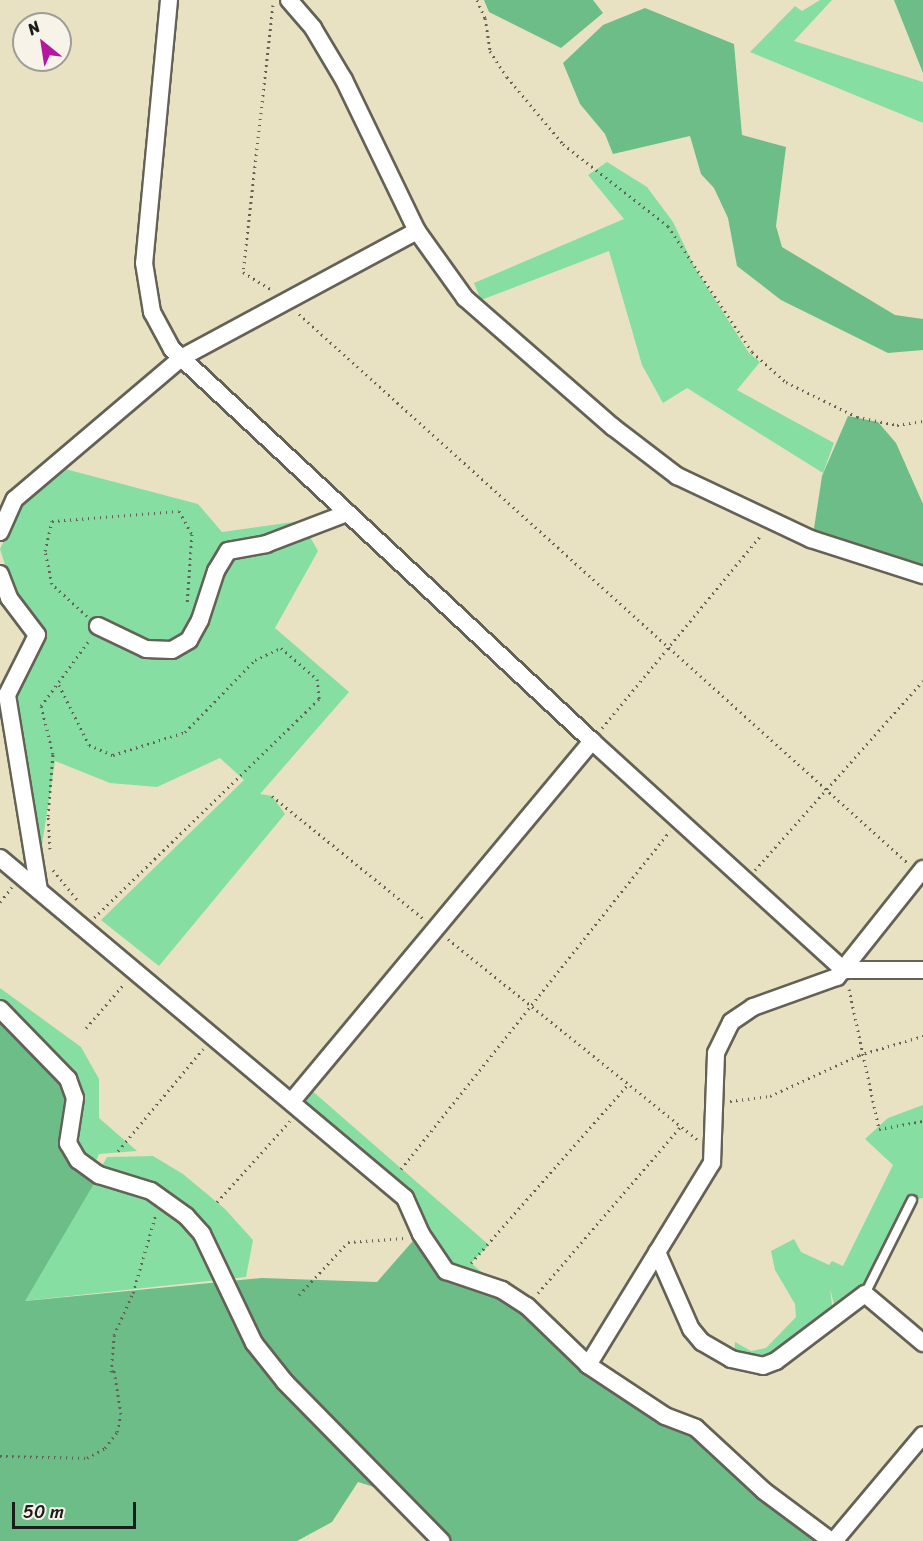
<!DOCTYPE html>
<html>
<head>
<meta charset="utf-8">
<style>
  body { margin:0 }
  #map { position:relative; width:923px; height:1541px; overflow:hidden; background:#e9e2c2; font-family:Sriracha,sans-serif }
  div>[style] { position:absolute }
  [style*='--x'] { left:calc(var(--x)*1px); top:calc(var(--y)*1px); width:calc(var(--w)*1px); rotate:calc(var(--a)*1deg) }
  .green>* { inset:0; background:#86dea2 }
  .forest>* { inset:0; background:#6cbd88 }
  .path>* { height:3px; margin-top:-1.5px; transform-origin:0; background:repeating-linear-gradient(90deg,#646156 0 1.5px,transparent 0 6px) }
  .roads { filter:drop-shadow(2px 0 #646156) drop-shadow(-2px 0 #646156) drop-shadow(0 2px #646156) drop-shadow(0 -2px #646156) }
  .service>* { height:8px; margin:-4px; padding:0 4px; transform-origin:4px; border-radius:4px; background:#fff }
  .minor>* { height:16px; margin:-8px; padding:0 8px; transform-origin:8px; border-radius:8px; background:#fff }
  span { translate:-50% -50%; white-space:nowrap; text-align:center; line-height:1.15; -webkit-text-stroke:6px #f7f3e8; paint-order:stroke }
  .north { position:absolute; left:12px; top:12px; width:60px; height:60px; box-sizing:border-box; background:#f7f3e8; border:2px solid #9f9d96; border-radius:50%; rotate:330deg; font-size:16px; font-weight:700; line-height:24px; text-align:center; color:#1c1c1c }
  .north::after { content:''; display:block; margin:auto; width:21px; height:27px; background:#b5179e; clip-path:polygon(50% 0,100% 100%,50% 72%,0 100%) }
  .scale { position:absolute; left:12px; top:1502px; width:124px; height:27px; box-sizing:border-box; border:3px solid #1c1c1c; border-top:0; padding-left:8px; font-size:18px; line-height:21px; white-space:nowrap; color:#1c1c1c; -webkit-text-stroke:4px #f7f3e8; paint-order:stroke }
</style>
</head>
<body>
<div id="map">
  <div class="green">
    <i style="clip-path:polygon(820px 0,832px 0,794px 41px,923px 82px,923px 123px,750px 52px,795px 6px,802px 11px)"></i>
    <i style="clip-path:polygon(607px 162px,647px 187px,673px 222px,695px 268px,749px 353px,760px 362px,737px 390px,834px 443px,823px 473px,687px 388px,663px 403px,642px 365px,609px 251px,481px 300px,474px 283px,624px 219px,588px 175px)"></i>
    <i style="clip-path:polygon(54px 466px,198px 504px,222px 532px,301px 521px,318px 551px,275px 628px,349px 692px,260px 794px,272px 796px,285px 814px,159px 966px,101px 920px,244px 780px,220px 758px,157px 787px,110px 783px,55px 761px,37px 877px,7px 695px,27px 634px,0 549px,29px 487px)"></i>
    <i style="clip-path:polygon(0 988px,81px 1047px,99px 1079px,99px 1118px,137px 1151px,99px 1154px,92px 1170px,0 1009px)"></i>
    <i style="clip-path:polygon(310px 1089px,489px 1245px,471px 1263px,494px 1283px,446px 1271px,405px 1198px,295px 1103px)"></i>
    <i style="clip-path:polygon(923px 1105px,923px 1198px,912px 1200px,872px 1288px,835px 1309px,830px 1288px,833px 1313px,768px 1364px,734px 1356px,735px 1342px,751px 1351px,766px 1348px,796px 1317px,795px 1304px,775px 1270px,771px 1251px,794px 1239px,801px 1252px,829px 1265px,832px 1261px,843px 1266px,893px 1165px,865px 1139px,888px 1118px)"></i>
    <i style="clip-path:polygon(153px 1156px,183px 1174px,225px 1209px,253px 1240px,246px 1277px,24px 1301px,107px 1157px)"></i>
  </div>
  <div class="forest">
    <i style="clip-path:polygon(484px 0,593px 0,603px 13px,561px 48px,489px 12px)"></i>
    <i style="clip-path:polygon(894px 0,923px 0,923px 73px,921px 68px)"></i>
    <i style="clip-path:polygon(645px 8px,734px 44px,742px 135px,786px 147px,776px 226px,782px 247px,895px 315px,923px 319px,923px 350px,888px 353px,781px 300px,737px 266px,728px 218px,714px 188px,701px 174px,690px 136px,613px 154px,605px 134px,580px 104px,563px 63px,603px 25px)"></i>
    <i style="clip-path:polygon(848px 416px,878px 422px,896px 443px,923px 504px,923px 574px,813px 535px,822px 476px)"></i>
    <i style="clip-path:polygon(0 1011px,68px 1079px,68px 1143px,99px 1175px,25px 1301px,262px 1278px,377px 1282px,419px 1234px,446px 1271px,502px 1290px,826px 1541px,442px 1541px,390px 1492px,358px 1482px,332px 1522px,297px 1541px,0 1541px)"></i>
  </div>
  <div class="path">
    <i style="--x:477;--y:0;--w:20;--a:66"></i>
    <i style="--x:485;--y:18;--w:33;--a:81"></i>
    <i style="--x:490;--y:51;--w:31;--a:57"></i>
    <i style="--x:507;--y:77;--w:87;--a:50.1"></i>
    <i style="--x:563;--y:144;--w:133;--a:38"></i>
    <i style="--x:668;--y:226;--w:151;--a:56.3"></i>
    <i style="--x:752;--y:352;--w:45;--a:41.4"></i>
    <i style="--x:786;--y:382;--w:79;--a:26.2"></i>
    <i style="--x:857;--y:417;--w:41;--a:11.3"></i>
    <i style="--x:897;--y:425;--w:26;--a:-9"></i>
    <i style="--x:273;--y:5;--w:269;--a:96.4"></i>
    <i style="--x:243;--y:272;--w:36;--a:32"></i>
    <i style="--x:299;--y:314;--w:821;--a:42.04"></i>
    <i style="--x:87;--y:616;--w:47;--a:-137.6"></i>
    <i style="--x:52;--y:584;--w:34;--a:-102"></i>
    <i style="--x:45;--y:551;--w:31;--a:-77"></i>
    <i style="--x:52;--y:521;--w:127;--a:-4.5"></i>
    <i style="--x:179;--y:511;--w:26;--a:61"></i>
    <i style="--x:192;--y:534;--w:71;--a:94"></i>
    <i style="--x:59;--y:685;--w:67;--a:63.4"></i>
    <i style="--x:89;--y:745;--w:26;--a:23"></i>
    <i style="--x:113;--y:755;--w:76;--a:-17.7"></i>
    <i style="--x:185;--y:732;--w:100;--a:-45.8"></i>
    <i style="--x:255;--y:660;--w:29;--a:-25"></i>
    <i style="--x:281;--y:648;--w:48;--a:40.7"></i>
    <i style="--x:317;--y:679;--w:20;--a:84"></i>
    <i style="--x:319;--y:699;--w:314;--a:135.8"></i>
    <i style="--x:602;--y:728;--w:251;--a:-50.5"></i>
    <i style="--x:272;--y:796;--w:197;--a:39"></i>
    <i style="--x:50;--y:849;--w:33;--a:-93"></i>
    <i style="--x:48;--y:816;--w:62;--a:-85.4"></i>
    <i style="--x:53;--y:754;--w:49;--a:-104"></i>
    <i style="--x:41;--y:706;--w:83;--a:-53.8"></i>
    <i style="--x:53;--y:870;--w:41;--a:50.9"></i>
    <i style="--x:755;--y:870;--w:253;--a:-48.4"></i>
    <i style="--x:0;--y:902;--w:19;--a:-51"></i>
    <i style="--x:448;--y:939;--w:321;--a:38.8"></i>
    <i style="--x:849;--y:989;--w:143;--a:77.9"></i>
    <i style="--x:879;--y:1129;--w:45;--a:-10.3"></i>
    <i style="--x:86;--y:1028;--w:58;--a:-49.2"></i>
    <i style="--x:730;--y:1101;--w:40;--a:-7.1"></i>
    <i style="--x:770;--y:1096;--w:98;--a:-24.7"></i>
    <i style="--x:859;--y:1055;--w:67;--a:-16.5"></i>
    <i style="--x:118;--y:1151;--w:133;--a:-50.2"></i>
    <i style="--x:401;--y:1169;--w:432;--a:-51.5"></i>
    <i style="--x:217;--y:1202;--w:109;--a:-48"></i>
    <i style="--x:471;--y:1263;--w:238;--a:-48.7"></i>
    <i style="--x:538;--y:1293;--w:220;--a:-49.4"></i>
    <i style="--x:299;--y:1295;--w:72;--a:-47.2"></i>
    <i style="--x:348;--y:1242;--w:57;--a:-4"></i>
    <i style="--x:0;--y:1456;--w:87;--a:1.3"></i>
    <i style="--x:87;--y:1458;--w:21;--a:-29"></i>
    <i style="--x:105;--y:1448;--w:20;--a:-53"></i>
    <i style="--x:117;--y:1432;--w:18;--a:-77"></i>
    <i style="--x:121;--y:1414;--w:44;--a:-99.2"></i>
    <i style="--x:114;--y:1371;--w:3;--a:162"></i>
    <i style="--x:111;--y:1372;--w:37;--a:-85"></i>
    <i style="--x:114;--y:1335;--w:46;--a:-65.7"></i>
    <i style="--x:133;--y:1293;--w:82;--a:-73.8"></i>
  </div>
  <div class="roads">
    <div class="service">
      <i style="--x:865;--y:1294;--w:105;--a:-63.4"></i>
    </div>
    <div class="minor">
      <i style="--x:169;--y:0;--w:264;--a:95.4"></i>
      <i style="--x:144;--y:263;--w:50;--a:80.7"></i>
      <i style="--x:152;--y:312;--w:42;--a:61.6"></i>
      <i style="--x:172;--y:349;--w:575;--a:43.03"></i>
      <i style="--x:592;--y:741;--w:341;--a:42.3"></i>
      <i style="--x:844;--y:970;--w:79;--a:0"></i>
      <i style="--x:289;--y:0;--w:37;--a:49"></i>
      <i style="--x:313;--y:28;--w:61;--a:59.2"></i>
      <i style="--x:344;--y:80;--w:168;--a:64.2"></i>
      <i style="--x:417;--y:231;--w:82;--a:54.4"></i>
      <i style="--x:465;--y:298;--w:196;--a:41.1"></i>
      <i style="--x:613;--y:427;--w:81;--a:37.4"></i>
      <i style="--x:677;--y:476;--w:148;--a:25.2"></i>
      <i style="--x:811;--y:539;--w:118;--a:17.8"></i>
      <i style="--x:0;--y:532;--w:36;--a:-66"></i>
      <i style="--x:15;--y:499;--w:218;--a:-40.3"></i>
      <i style="--x:181;--y:358;--w:268;--a:-28.3"></i>
      <i style="--x:0;--y:574;--w:26;--a:69"></i>
      <i style="--x:9;--y:598;--w:46;--a:52.9"></i>
      <i style="--x:37;--y:635;--w:67;--a:116.6"></i>
      <i style="--x:7;--y:695;--w:198;--a:80.7"></i>
      <i style="--x:98;--y:626;--w:53;--a:25.6"></i>
      <i style="--x:146;--y:649;--w:26;--a:2"></i>
      <i style="--x:172;--y:650;--w:20;--a:-30"></i>
      <i style="--x:189;--y:640;--w:23;--a:-61"></i>
      <i style="--x:200;--y:620;--w:52;--a:-71.9"></i>
      <i style="--x:216;--y:571;--w:23;--a:-59"></i>
      <i style="--x:228;--y:551;--w:39;--a:-10"></i>
      <i style="--x:266;--y:544;--w:87;--a:-20.9"></i>
      <i style="--x:0;--y:858;--w:529;--a:40.01"></i>
      <i style="--x:405;--y:1198;--w:39;--a:66"></i>
      <i style="--x:421;--y:1234;--w:45;--a:56"></i>
      <i style="--x:446;--y:1271;--w:59;--a:18.7"></i>
      <i style="--x:502;--y:1290;--w:30;--a:33"></i>
      <i style="--x:527;--y:1306;--w:85;--a:44"></i>
      <i style="--x:588;--y:1365;--w:92;--a:33.5"></i>
      <i style="--x:665;--y:1416;--w:33;--a:21"></i>
      <i style="--x:696;--y:1428;--w:93;--a:42.8"></i>
      <i style="--x:764;--y:1491;--w:84;--a:36.7"></i>
      <i style="--x:0;--y:1009;--w:98;--a:45.8"></i>
      <i style="--x:68;--y:1079;--w:20;--a:70"></i>
      <i style="--x:75;--y:1098;--w:46;--a:98.8"></i>
      <i style="--x:68;--y:1143;--w:20;--a:60"></i>
      <i style="--x:78;--y:1160;--w:26;--a:36"></i>
      <i style="--x:99;--y:1175;--w:54;--a:17.1"></i>
      <i style="--x:151;--y:1191;--w:43;--a:35.5"></i>
      <i style="--x:186;--y:1216;--w:24;--a:48"></i>
      <i style="--x:202;--y:1234;--w:121;--a:64.5"></i>
      <i style="--x:254;--y:1343;--w:50;--a:51.5"></i>
      <i style="--x:285;--y:1382;--w:223;--a:45.5"></i>
      <i style="--x:292;--y:1101;--w:469;--a:-50.2"></i>
      <i style="--x:657;--y:1252;--w:84;--a:66.2"></i>
      <i style="--x:691;--y:1329;--w:17;--a:50"></i>
      <i style="--x:702;--y:1342;--w:34;--a:30"></i>
      <i style="--x:731;--y:1359;--w:33;--a:12"></i>
      <i style="--x:763;--y:1366;--w:14;--a:-21"></i>
      <i style="--x:776;--y:1361;--w:111;--a:-37"></i>
      <i style="--x:865;--y:1294;--w:76;--a:40.2"></i>
      <i style="--x:588;--y:1365;--w:237;--a:-58.5"></i>
      <i style="--x:712;--y:1163;--w:110;--a:-87.9"></i>
      <i style="--x:716;--y:1053;--w:34;--a:-64"></i>
      <i style="--x:731;--y:1022;--w:27;--a:-34"></i>
      <i style="--x:753;--y:1007;--w:89;--a:-19.7"></i>
      <i style="--x:837;--y:977;--w:138;--a:-51.5"></i>
      <i style="--x:834;--y:1541;--w:138;--a:-50"></i>
    </div>
  </div>
  <div class="north">N</div>
  <div class="scale">50 m</div>
</div>
</body>
</html>
